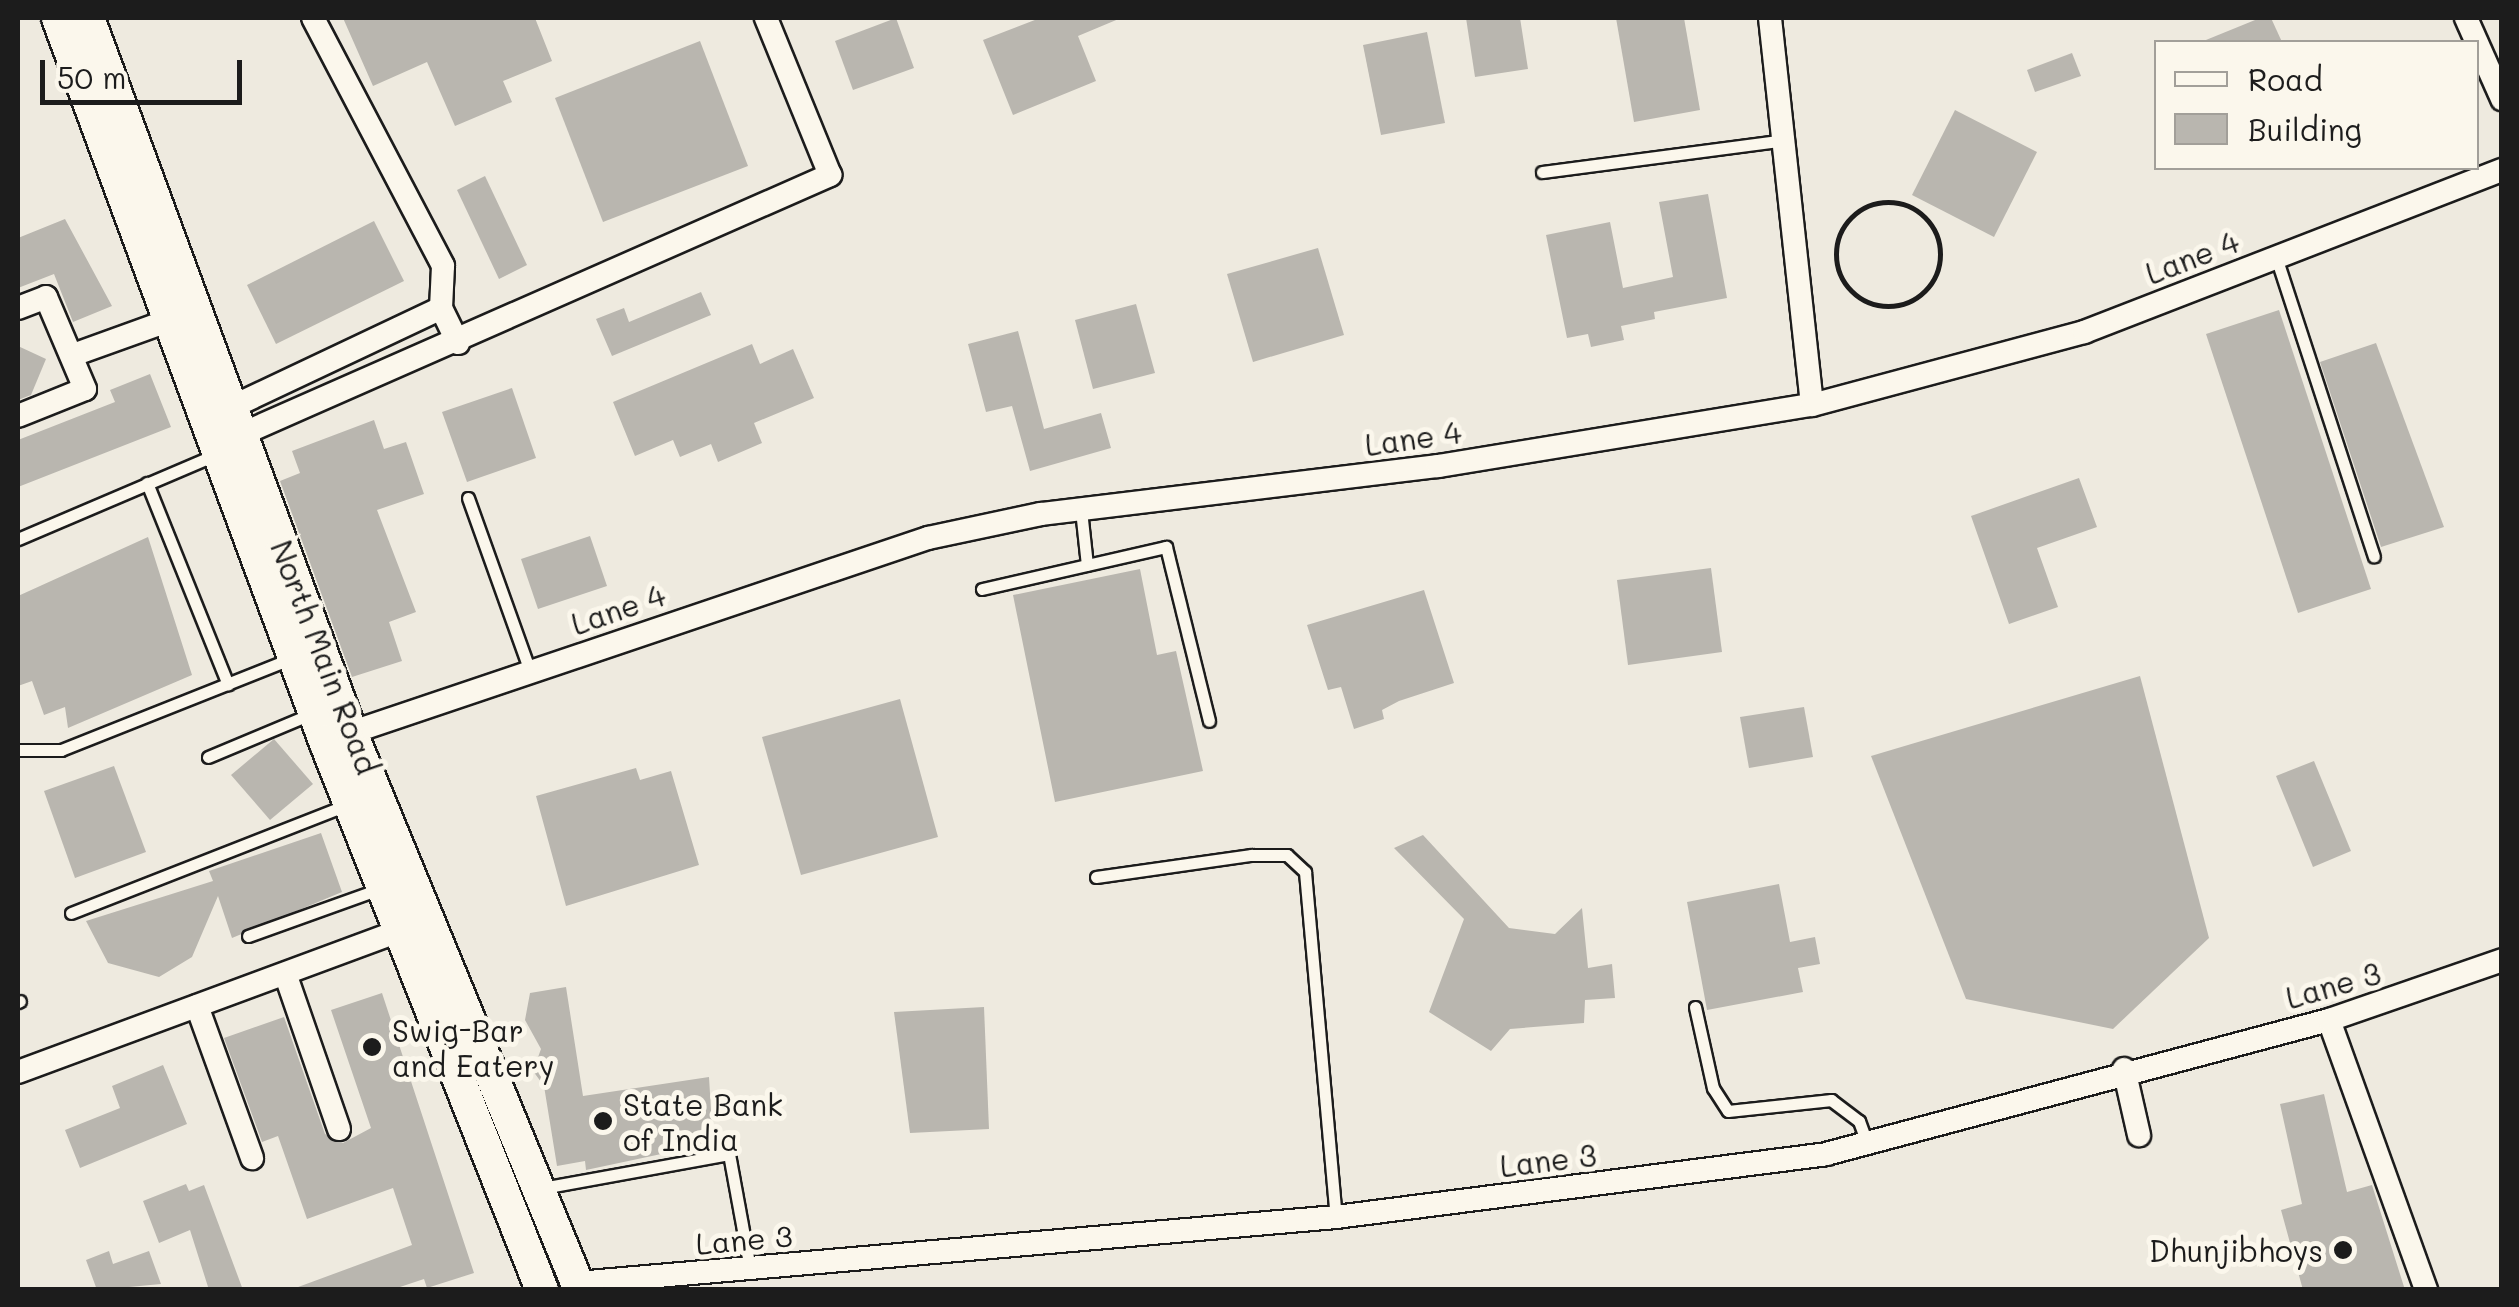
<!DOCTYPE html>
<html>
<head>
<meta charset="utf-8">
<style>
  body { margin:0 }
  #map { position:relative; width:2519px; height:1307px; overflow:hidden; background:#eeeadf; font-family:Mali,sans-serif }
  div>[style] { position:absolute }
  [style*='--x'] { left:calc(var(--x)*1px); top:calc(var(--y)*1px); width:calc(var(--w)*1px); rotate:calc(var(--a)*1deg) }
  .building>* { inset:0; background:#b9b6af }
  .path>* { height:5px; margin-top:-2.5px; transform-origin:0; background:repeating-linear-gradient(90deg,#1c1c1c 0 2.5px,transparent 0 10.5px) }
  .path>.ring { margin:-2.5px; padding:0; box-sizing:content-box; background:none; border:5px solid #1c1c1c; border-radius:50% }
  .roads { filter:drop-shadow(2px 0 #1c1c1c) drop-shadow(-2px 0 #1c1c1c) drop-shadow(0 2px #1c1c1c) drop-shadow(0 -2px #1c1c1c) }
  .lane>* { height:11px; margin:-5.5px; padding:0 5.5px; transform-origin:5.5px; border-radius:5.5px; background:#fbf7ec }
  .street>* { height:22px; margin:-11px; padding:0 11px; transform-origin:11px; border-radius:11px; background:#fbf7ec }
  .secondary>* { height:32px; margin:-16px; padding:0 16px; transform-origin:16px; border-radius:16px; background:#fbf7ec }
  .dots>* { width:28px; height:28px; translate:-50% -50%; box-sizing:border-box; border:5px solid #fbf7ec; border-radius:50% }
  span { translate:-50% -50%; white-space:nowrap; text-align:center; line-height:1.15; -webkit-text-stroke:10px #fbf7ec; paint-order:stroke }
  .street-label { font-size:30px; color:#1c1c1c }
  .poi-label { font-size:30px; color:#1c1c1c }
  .left { translate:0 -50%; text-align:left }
  .right { translate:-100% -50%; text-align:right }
  .frame { position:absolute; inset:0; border:20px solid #1c1c1c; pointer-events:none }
  .legend { position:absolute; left:2154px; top:40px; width:325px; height:130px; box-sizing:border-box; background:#fbf7ec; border:2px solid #a29f99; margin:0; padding:12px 18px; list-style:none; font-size:30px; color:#1c1c1c }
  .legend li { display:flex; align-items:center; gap:20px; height:50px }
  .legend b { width:50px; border:2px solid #a29f99 }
  .scale { position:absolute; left:40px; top:60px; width:202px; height:45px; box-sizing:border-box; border:5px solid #1c1c1c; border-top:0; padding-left:12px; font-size:30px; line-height:35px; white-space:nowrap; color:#1c1c1c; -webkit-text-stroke:8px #fbf7ec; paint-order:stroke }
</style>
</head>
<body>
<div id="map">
  <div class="building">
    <i style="clip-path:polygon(343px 18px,535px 18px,552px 61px,503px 81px,512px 102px,455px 126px,427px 62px,373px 86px)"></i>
    <i style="clip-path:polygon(896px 18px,914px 68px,853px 90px,835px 41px)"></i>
    <i style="clip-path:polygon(1040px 18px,1121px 18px,1078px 36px,1096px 81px,1013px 115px,983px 40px)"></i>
    <i style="clip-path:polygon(1466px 18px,1520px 18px,1528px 69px,1475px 77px)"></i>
    <i style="clip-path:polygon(1616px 18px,1684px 18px,1700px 110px,1634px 122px)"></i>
    <i style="clip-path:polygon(2260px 18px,2271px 18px,2282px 42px,2201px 42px)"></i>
    <i style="clip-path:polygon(1427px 32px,1445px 123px,1381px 135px,1363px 45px)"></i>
    <i style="clip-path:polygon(700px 41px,748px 166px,603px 222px,555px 98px)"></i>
    <i style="clip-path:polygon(2072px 53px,2081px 76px,2035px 92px,2027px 70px)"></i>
    <i style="clip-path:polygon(1955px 110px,2037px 152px,1994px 237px,1912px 195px)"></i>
    <i style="clip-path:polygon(485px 176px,527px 265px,499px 279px,457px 190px)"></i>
    <i style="clip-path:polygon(1708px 194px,1727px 298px,1654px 312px,1655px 319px,1621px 326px,1624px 340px,1591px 347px,1588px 334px,1567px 338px,1546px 235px,1610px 222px,1623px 288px,1673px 277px,1659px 202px)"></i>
    <i style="clip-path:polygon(65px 219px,112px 306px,73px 322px,54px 274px,18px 288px,18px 238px)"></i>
    <i style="clip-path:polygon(374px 221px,404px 281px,276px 344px,247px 285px)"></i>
    <i style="clip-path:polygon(1318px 248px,1344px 335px,1253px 362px,1227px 274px)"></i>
    <i style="clip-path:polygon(701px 292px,711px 315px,612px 356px,596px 319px,624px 308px,629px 322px)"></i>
    <i style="clip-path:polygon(1136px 304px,1155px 373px,1093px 389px,1075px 320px)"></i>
    <i style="clip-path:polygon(2279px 310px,2371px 589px,2298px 613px,2206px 334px)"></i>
    <i style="clip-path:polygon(1018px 331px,1044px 429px,1101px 413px,1111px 448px,1030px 471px,1012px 406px,986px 412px,968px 344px)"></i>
    <i style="clip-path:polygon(2376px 343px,2444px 527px,2381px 547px,2320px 362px)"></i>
    <i style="clip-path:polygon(752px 344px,760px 364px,793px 349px,814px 398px,754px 423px,762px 443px,718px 462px,711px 444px,680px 457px,673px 440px,635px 456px,613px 402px)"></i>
    <i style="clip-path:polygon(18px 346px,46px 359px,31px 395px,18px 400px)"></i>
    <i style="clip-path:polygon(150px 374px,171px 427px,18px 487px,18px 440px,115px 402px,110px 390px)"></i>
    <i style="clip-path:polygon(512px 388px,536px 458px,467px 482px,442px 412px)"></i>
    <i style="clip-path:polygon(374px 420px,384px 449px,406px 442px,424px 494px,377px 510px,416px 612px,389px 622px,402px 661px,352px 677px,280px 481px,300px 473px,292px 451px)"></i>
    <i style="clip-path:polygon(2079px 478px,2097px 527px,2037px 548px,2058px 607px,2009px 624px,1971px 516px)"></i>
    <i style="clip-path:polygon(590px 536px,607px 586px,538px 609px,521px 559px)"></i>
    <i style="clip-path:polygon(148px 537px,192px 675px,68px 728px,65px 707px,44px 715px,32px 681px,18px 686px,18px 596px)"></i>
    <i style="clip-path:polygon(1711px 568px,1722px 652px,1628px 665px,1617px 580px)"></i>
    <i style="clip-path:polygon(1140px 569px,1157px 655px,1176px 651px,1203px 771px,1055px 802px,1013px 595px)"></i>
    <i style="clip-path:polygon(1424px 590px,1454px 683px,1399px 701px,1382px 710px,1384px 719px,1354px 729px,1341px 687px,1328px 690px,1307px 625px)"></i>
    <i style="clip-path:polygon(2140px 676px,2209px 938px,2113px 1029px,1966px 999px,1871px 756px)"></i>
    <i style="clip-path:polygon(900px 699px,938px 837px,801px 875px,762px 737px)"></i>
    <i style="clip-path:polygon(1804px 707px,1813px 757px,1749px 768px,1740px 717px)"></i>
    <i style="clip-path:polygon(274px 739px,313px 784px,270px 820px,231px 775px)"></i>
    <i style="clip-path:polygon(2314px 761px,2351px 851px,2313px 867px,2276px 776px)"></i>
    <i style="clip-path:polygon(114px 766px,146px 852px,75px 878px,44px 791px)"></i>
    <i style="clip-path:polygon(636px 768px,640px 780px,671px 771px,699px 865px,566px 906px,536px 796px)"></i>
    <i style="clip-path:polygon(321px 833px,342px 892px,232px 938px,218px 896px,192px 957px,159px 977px,108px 963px,86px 921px,213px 881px,209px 871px)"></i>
    <i style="clip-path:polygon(1423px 835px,1509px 928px,1555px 934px,1582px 908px,1588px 968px,1612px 964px,1615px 998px,1585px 1000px,1584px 1023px,1510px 1029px,1491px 1051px,1429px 1012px,1464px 919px,1394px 848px)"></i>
    <i style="clip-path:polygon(1779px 884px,1790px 942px,1815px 937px,1820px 964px,1798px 968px,1803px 992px,1707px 1010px,1687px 902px)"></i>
    <i style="clip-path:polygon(566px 987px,583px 1096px,709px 1077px,713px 1143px,586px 1170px,585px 1161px,557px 1166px,544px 1086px,533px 1071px,541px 1049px,525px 1020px,530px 993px)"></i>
    <i style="clip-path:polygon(382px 993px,474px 1273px,427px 1288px,424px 1279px,391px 1290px,290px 1290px,412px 1245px,393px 1188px,307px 1219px,278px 1136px,262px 1142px,224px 1038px,284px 1017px,325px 1134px,343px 1143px,371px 1128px,331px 1010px)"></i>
    <i style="clip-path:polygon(984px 1007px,989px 1129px,910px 1133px,894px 1012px)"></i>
    <i style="clip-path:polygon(163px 1065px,187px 1124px,80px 1168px,65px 1130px,120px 1108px,112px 1086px)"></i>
    <i style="clip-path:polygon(2324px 1094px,2347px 1192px,2372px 1185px,2405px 1290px,2303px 1290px,2281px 1210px,2302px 1204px,2280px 1104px)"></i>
    <i style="clip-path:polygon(186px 1184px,189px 1191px,204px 1185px,243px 1290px,209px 1290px,190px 1230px,159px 1243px,143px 1201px)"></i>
    <i style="clip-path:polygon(109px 1251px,113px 1264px,149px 1251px,161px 1284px,97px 1290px,86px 1260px)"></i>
  </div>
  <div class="path">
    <i class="ring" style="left:1836px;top:202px;width:99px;height:99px"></i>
  </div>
  <div class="roads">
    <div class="lane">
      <i style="--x:1542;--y:172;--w:246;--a:-7.5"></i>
      <i style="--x:2276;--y:257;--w:315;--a:71.9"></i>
      <i style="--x:147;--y:483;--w:217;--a:68.1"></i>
      <i style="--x:468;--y:498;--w:184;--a:70.3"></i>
      <i style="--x:1081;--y:510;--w:55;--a:83.8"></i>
      <i style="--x:18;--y:539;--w:214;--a:-23.1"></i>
      <i style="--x:982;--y:589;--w:189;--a:-12.9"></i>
      <i style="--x:1166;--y:547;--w:179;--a:76.1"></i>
      <i style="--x:18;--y:750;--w:43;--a:0"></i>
      <i style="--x:61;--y:750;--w:246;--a:-21.7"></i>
      <i style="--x:208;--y:757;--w:112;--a:-22.7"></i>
      <i style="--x:1096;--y:877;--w:157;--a:-8.1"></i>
      <i style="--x:1251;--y:855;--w:36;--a:0"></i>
      <i style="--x:1287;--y:855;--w:25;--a:43"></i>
      <i style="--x:1305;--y:872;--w:346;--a:84.9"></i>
      <i style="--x:71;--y:913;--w:295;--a:-21.4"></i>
      <i style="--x:248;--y:936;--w:139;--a:-19.7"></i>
      <i style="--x:18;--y:1002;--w:2;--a:-27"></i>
      <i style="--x:1695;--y:1007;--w:83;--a:77.5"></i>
      <i style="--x:1713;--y:1088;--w:27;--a:57"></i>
      <i style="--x:1728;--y:1111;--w:104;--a:-6.1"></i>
      <i style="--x:1831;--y:1100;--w:35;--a:37"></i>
      <i style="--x:1859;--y:1121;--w:23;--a:70"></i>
      <i style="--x:542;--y:1188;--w:190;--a:-10.3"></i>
      <i style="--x:729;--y:1154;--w:116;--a:79.6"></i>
    </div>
    <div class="street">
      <i style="--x:313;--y:18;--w:280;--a:62.3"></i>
      <i style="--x:443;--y:266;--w:42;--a:92.7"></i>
      <i style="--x:441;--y:308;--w:39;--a:64"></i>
      <i style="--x:1770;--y:18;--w:389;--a:83.8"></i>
      <i style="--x:2466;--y:18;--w:89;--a:66"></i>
      <i style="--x:18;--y:308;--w:30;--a:-21"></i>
      <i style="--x:46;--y:297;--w:100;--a:67"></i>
      <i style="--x:85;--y:389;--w:72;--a:158.1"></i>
      <i style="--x:73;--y:355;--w:103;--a:-19.8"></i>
      <i style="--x:232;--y:407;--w:231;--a:-25.3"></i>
      <i style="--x:242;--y:434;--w:643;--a:-23.77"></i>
      <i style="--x:830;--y:175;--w:170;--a:-112.2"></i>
      <i style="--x:338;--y:737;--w:623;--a:-18.64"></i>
      <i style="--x:928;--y:538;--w:116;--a:-12"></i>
      <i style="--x:1041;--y:514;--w:400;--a:-6.9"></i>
      <i style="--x:1438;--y:466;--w:379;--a:-9.3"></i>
      <i style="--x:1812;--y:405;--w:282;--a:-15"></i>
      <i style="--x:2084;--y:332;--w:448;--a:-21.2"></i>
      <i style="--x:286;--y:976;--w:162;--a:70.9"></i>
      <i style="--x:197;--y:1006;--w:162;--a:70.1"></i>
      <i style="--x:2329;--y:1020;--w:287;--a:70.2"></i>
      <i style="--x:2124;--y:1069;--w:68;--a:77.2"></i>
      <i style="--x:18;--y:1072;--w:407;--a:-20.3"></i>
      <i style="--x:577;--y:1283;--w:762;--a:-4.97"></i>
      <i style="--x:1336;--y:1217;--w:494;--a:-7.3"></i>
      <i style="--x:1826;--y:1154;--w:521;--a:-14.92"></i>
      <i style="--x:2329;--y:1020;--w:183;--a:-19.1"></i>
    </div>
    <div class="secondary">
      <i style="--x:58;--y:18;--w:771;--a:69.73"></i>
      <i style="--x:325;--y:741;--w:590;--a:68.43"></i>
      <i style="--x:88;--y:18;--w:762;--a:69.8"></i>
      <i style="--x:351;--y:733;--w:602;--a:67.65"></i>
    </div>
  </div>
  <div class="dots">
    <i style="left:372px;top:1047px;background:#1c1c1c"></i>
    <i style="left:603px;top:1121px;background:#1c1c1c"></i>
    <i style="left:2343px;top:1250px;background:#1c1c1c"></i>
  </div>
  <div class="street-label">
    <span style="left:2192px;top:257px;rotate:-21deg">Lane 4</span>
    <span style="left:1413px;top:438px;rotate:-8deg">Lane 4</span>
    <span style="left:618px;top:609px;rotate:-19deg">Lane 4</span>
    <span style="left:325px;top:657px;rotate:69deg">North Main Road</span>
    <span style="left:2333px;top:985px;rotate:-16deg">Lane 3</span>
    <span style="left:1548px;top:1160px;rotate:-7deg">Lane 3</span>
    <span style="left:744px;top:1239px;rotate:-5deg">Lane 3</span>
  </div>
  <div class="poi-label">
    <span class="left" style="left:392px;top:1047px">Swig-Bar<br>and Eatery</span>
    <span class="left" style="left:623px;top:1121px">State Bank<br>of India</span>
    <span class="right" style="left:2323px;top:1250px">Dhunjibhoys</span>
  </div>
  <div class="frame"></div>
  <ul class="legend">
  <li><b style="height:12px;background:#fbf7ec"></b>Road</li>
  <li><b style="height:28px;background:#b9b6af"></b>Building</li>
  </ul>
  <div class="scale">50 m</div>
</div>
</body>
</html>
